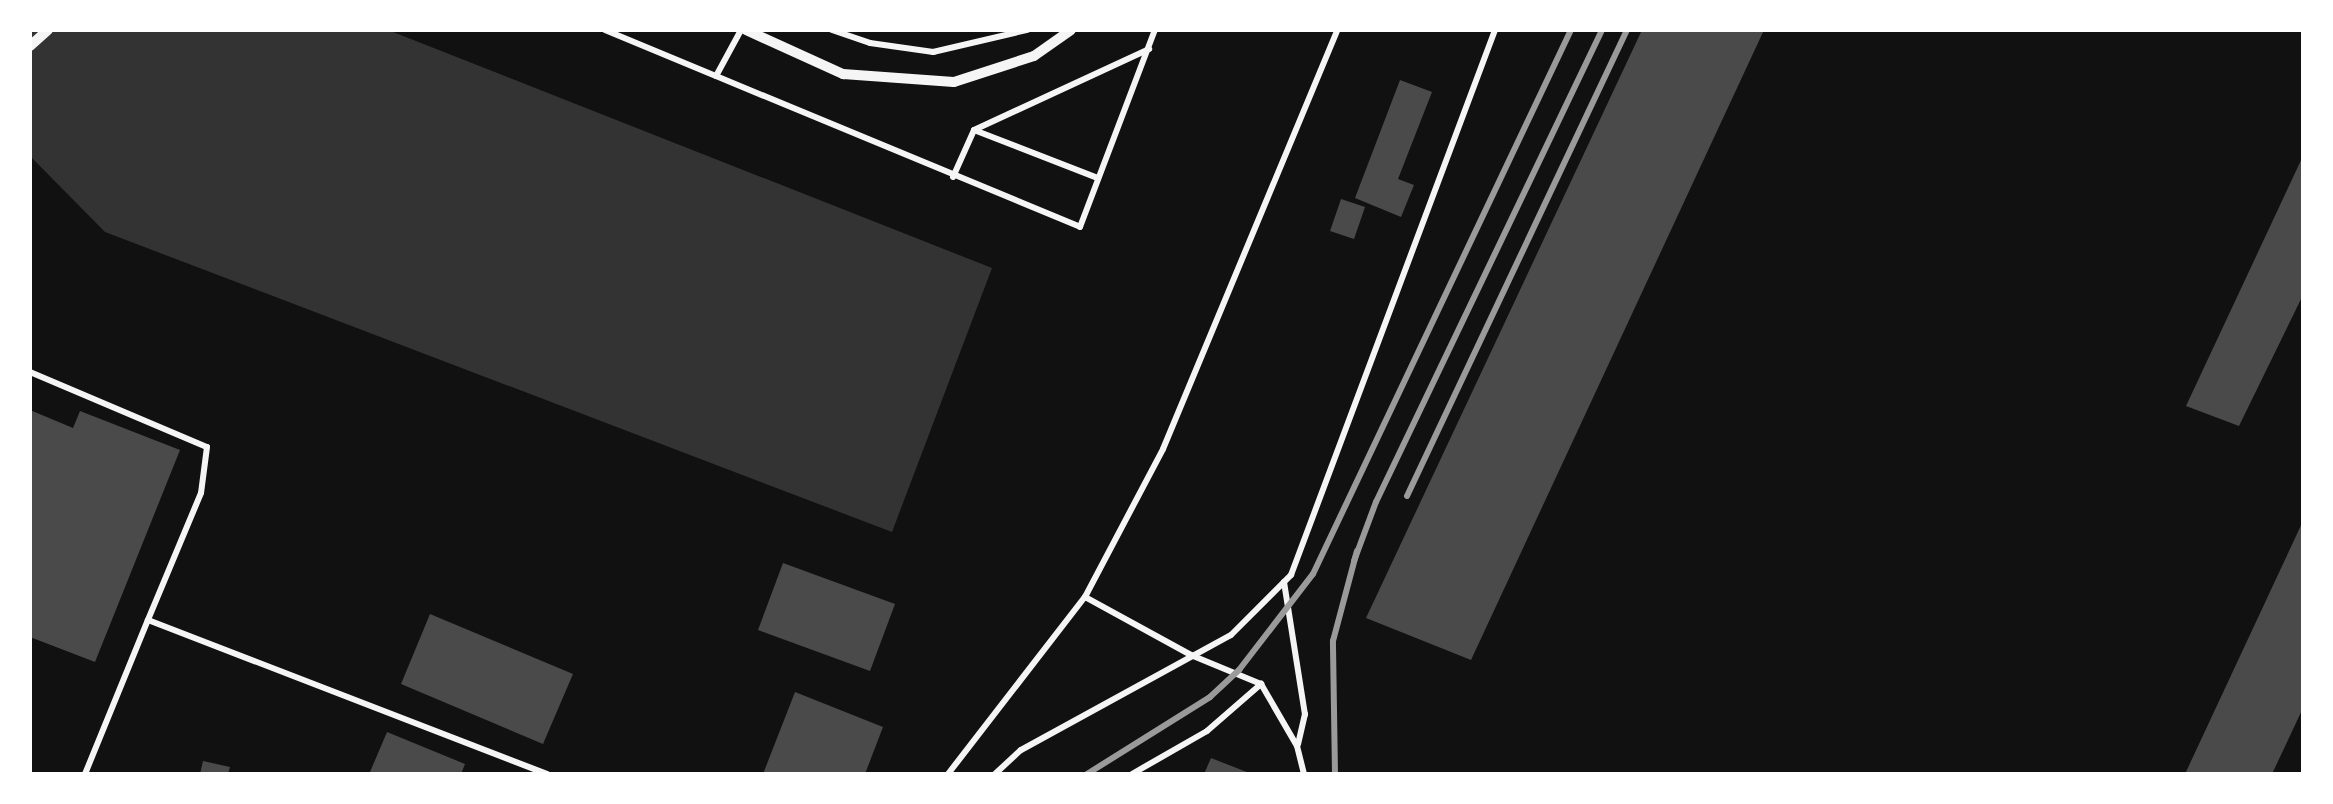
<!DOCTYPE html>
<html>
<head>
<meta charset="utf-8">
<style>
  body { margin:0 }
  #map { position:relative; width:2333px; height:804px; overflow:hidden; background:#111; font-family:Quicksand,sans-serif }
  div>[style] { position:absolute }
  [style*='--x'] { left:calc(var(--x)*1px); top:calc(var(--y)*1px); width:calc(var(--w)*1px); rotate:calc(var(--a)*1deg) }
  .water>* { inset:0; background:#333 }
  .building>* { inset:0; background:#4a4a4a }
  .service>* { height:6px; margin:-3px; padding:0 3px; transform-origin:3px; border-radius:3px; background:#f5f5f5 }
  .minor>* { height:10px; margin:-5px; padding:0 5px; transform-origin:5px; border-radius:5px; background:#f5f5f5 }
  .rail>* { height:6px; margin:-3px; padding:0 3px; transform-origin:3px; border-radius:3px; background:#9a9a9a }
  span { translate:-50% -50%; white-space:nowrap; text-align:center; line-height:1.15; -webkit-text-stroke:8px #fff; paint-order:stroke }
  .frame { position:absolute; inset:0; border:32px solid #fff; pointer-events:none }
</style>
</head>
<body>
<div id="map">
  <div class="water">
    <i style="clip-path:polygon(30px 30px,388px 30px,992px 268px,892px 532px,105px 232px,30px 156px)"></i>
  </div>
  <div class="building">
    <i style="clip-path:polygon(1642px 30px,1764px 30px,1471px 660px,1366px 618px)"></i>
    <i style="clip-path:polygon(1400px 80px,1432px 92px,1398px 179px,1414px 185px,1401px 217px,1355px 198px)"></i>
    <i style="clip-path:polygon(2303px 156px,2303px 295px,2239px 426px,2186px 406px)"></i>
    <i style="clip-path:polygon(1341px 199px,1365px 207px,1354px 239px,1330px 231px)"></i>
    <i style="clip-path:polygon(30px 410px,73px 428px,80px 411px,180px 450px,95px 662px,30px 637px)"></i>
    <i style="clip-path:polygon(2303px 521px,2303px 708px,2272px 774px,2185px 774px)"></i>
    <i style="clip-path:polygon(783px 563px,895px 604px,870px 671px,758px 630px)"></i>
    <i style="clip-path:polygon(430px 614px,573px 674px,543px 744px,401px 684px)"></i>
    <i style="clip-path:polygon(795px 692px,883px 727px,865px 774px,763px 774px)"></i>
    <i style="clip-path:polygon(387px 732px,465px 764px,461px 774px,370px 772px)"></i>
    <i style="clip-path:polygon(1211px 758px,1252px 774px,1204px 774px)"></i>
    <i style="clip-path:polygon(203px 761px,230px 767px,228px 774px,200px 774px)"></i>
  </div>
  <div class="service">
    <i style="--x:605;--y:30;--w:120;--a:22.5"></i>
    <i style="--x:741;--y:30;--w:52;--a:118.5"></i>
    <i style="--x:716;--y:76;--w:394;--a:22.5"></i>
    <i style="--x:1080;--y:227;--w:211;--a:-69.2"></i>
    <i style="--x:832;--y:30;--w:40;--a:18.9"></i>
    <i style="--x:870;--y:43;--w:64;--a:8.1"></i>
    <i style="--x:933;--y:52;--w:97;--a:-13.2"></i>
    <i style="--x:974;--y:130;--w:193;--a:-24.8"></i>
    <i style="--x:953;--y:177;--w:51;--a:-65.9"></i>
    <i style="--x:974;--y:130;--w:133;--a:21.2"></i>
    <i style="--x:30;--y:372;--w:192;--a:23"></i>
    <i style="--x:207;--y:447;--w:46;--a:97.4"></i>
    <i style="--x:201;--y:493;--w:138;--a:112.7"></i>
    <i style="--x:1284;--y:582;--w:134;--a:81"></i>
    <i style="--x:1305;--y:714;--w:31;--a:103"></i>
    <i style="--x:85;--y:774;--w:166;--a:-67.8"></i>
    <i style="--x:148;--y:620;--w:428;--a:21.1"></i>
    <i style="--x:948;--y:774;--w:224;--a:-52.3"></i>
    <i style="--x:995;--y:774;--w:35;--a:-43"></i>
    <i style="--x:1021;--y:750;--w:239;--a:-28.7"></i>
    <i style="--x:1231;--y:635;--w:85;--a:-45"></i>
    <i style="--x:1291;--y:575;--w:582;--a:-69.48"></i>
    <i style="--x:1132;--y:774;--w:86;--a:-29.8"></i>
    <i style="--x:1207;--y:731;--w:72;--a:-41"></i>
    <i style="--x:1304;--y:774;--w:29;--a:-104"></i>
    <i style="--x:1297;--y:746;--w:72;--a:-120.1"></i>
    <i style="--x:1261;--y:684;--w:76;--a:-157.5"></i>
    <i style="--x:1191;--y:655;--w:121;--a:-151.3"></i>
    <i style="--x:1085;--y:597;--w:167;--a:-62.2"></i>
    <i style="--x:1163;--y:449;--w:454;--a:-67.4"></i>
  </div>
  <div class="minor">
    <i style="--x:746;--y:30;--w:107;--a:24.4"></i>
    <i style="--x:843;--y:74;--w:111;--a:4.1"></i>
    <i style="--x:954;--y:82;--w:84;--a:-18"></i>
    <i style="--x:1034;--y:56;--w:45;--a:-35.1"></i>
    <i style="--x:30;--y:46;--w:24;--a:-42"></i>
  </div>
  <div class="rail">
    <i style="--x:1407;--y:496;--w:515;--a:-64.73"></i>
    <i style="--x:1354;--y:561;--w:63;--a:-69.6"></i>
    <i style="--x:1376;--y:502;--w:523;--a:-64.41"></i>
    <i style="--x:1087;--y:774;--w:145;--a:-32"></i>
    <i style="--x:1210;--y:697;--w:40;--a:-43"></i>
    <i style="--x:1239;--y:670;--w:121;--a:-52.4"></i>
    <i style="--x:1313;--y:574;--w:602;--a:-64.63"></i>
    <i style="--x:1335;--y:774;--w:133;--a:-90.9"></i>
    <i style="--x:1333;--y:641;--w:93;--a:-75.1"></i>
  </div>
  <div class="frame"></div>
</div>
</body>
</html>
